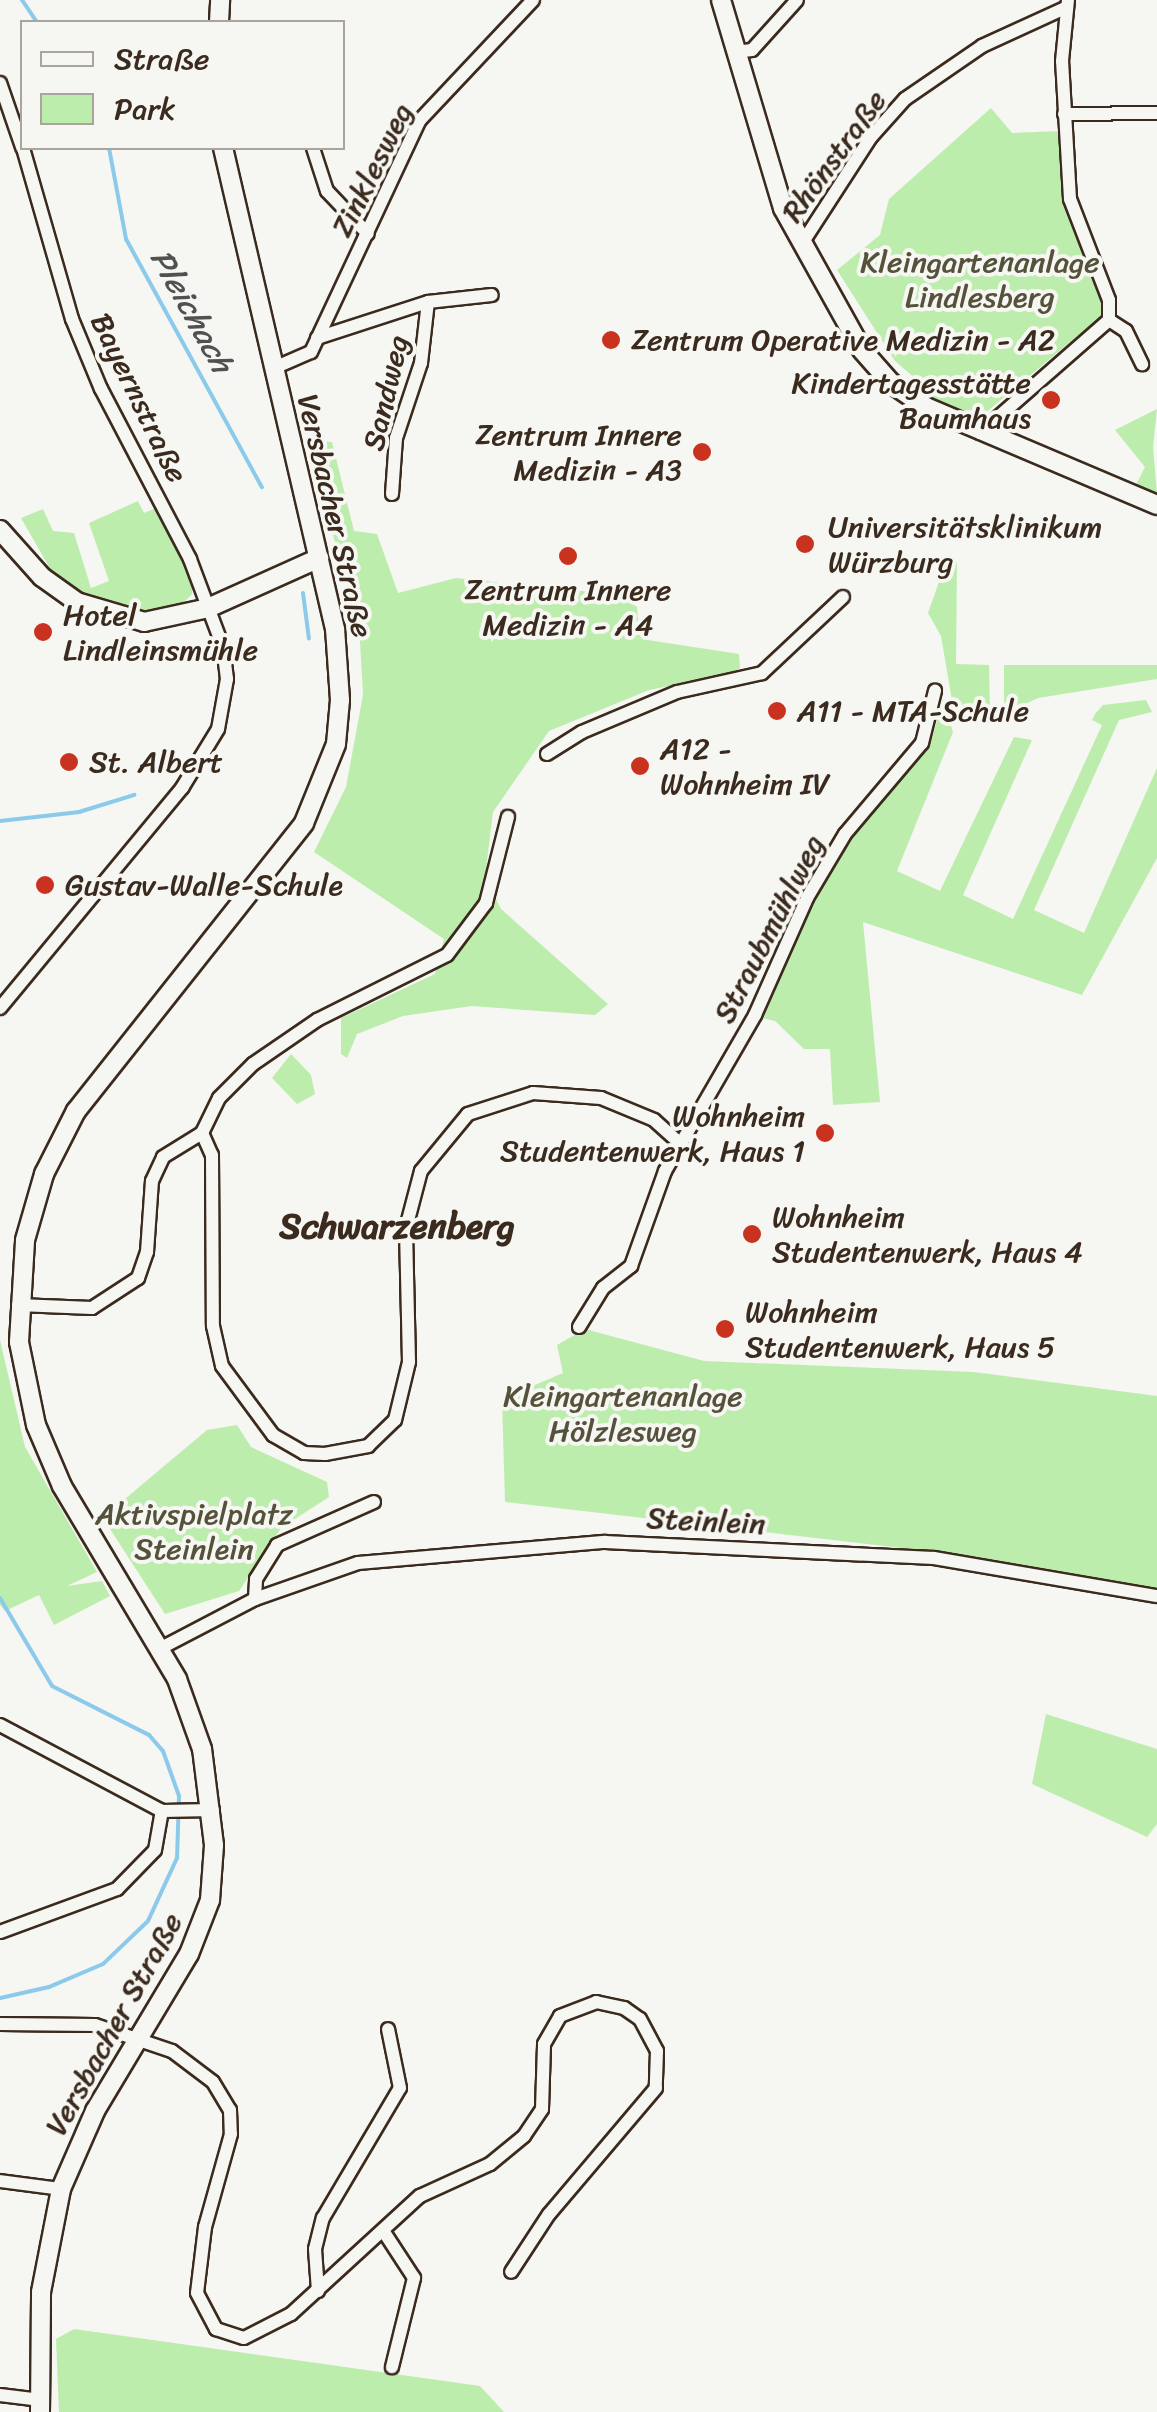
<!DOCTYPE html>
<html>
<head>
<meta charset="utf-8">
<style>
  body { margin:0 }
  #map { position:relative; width:1157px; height:2412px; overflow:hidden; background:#f6f6f2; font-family:Sriracha,sans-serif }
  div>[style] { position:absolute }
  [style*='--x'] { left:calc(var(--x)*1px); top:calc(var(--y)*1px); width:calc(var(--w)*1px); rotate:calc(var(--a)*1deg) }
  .green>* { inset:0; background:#bdedac }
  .stream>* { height:4px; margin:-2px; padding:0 2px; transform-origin:2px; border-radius:2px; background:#8bcaeb }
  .roads { filter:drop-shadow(2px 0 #3b2a1e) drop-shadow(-2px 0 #3b2a1e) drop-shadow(0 2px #3b2a1e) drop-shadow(0 -2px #3b2a1e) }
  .street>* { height:12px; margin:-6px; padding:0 6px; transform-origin:6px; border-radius:6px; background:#f6f6f2 }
  .secondary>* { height:18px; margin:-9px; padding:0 9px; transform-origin:9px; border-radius:9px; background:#f6f6f2 }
  .dots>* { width:28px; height:28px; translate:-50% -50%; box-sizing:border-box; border:5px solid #f6f6f2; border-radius:50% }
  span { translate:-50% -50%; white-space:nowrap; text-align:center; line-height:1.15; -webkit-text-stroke:8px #f6f6f2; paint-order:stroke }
  .street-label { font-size:30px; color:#3b2a1e }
  .park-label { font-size:30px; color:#55513a }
  .poi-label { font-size:30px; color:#3b2a1e }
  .left { translate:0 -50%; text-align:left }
  .right { translate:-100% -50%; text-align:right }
  .water-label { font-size:32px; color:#4f5251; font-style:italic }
  .quarter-label { font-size:35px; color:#3b2a1e; font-weight:700 }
  .legend { position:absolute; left:20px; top:20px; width:325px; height:130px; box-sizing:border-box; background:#f6f6f2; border:2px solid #aba49d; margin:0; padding:12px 18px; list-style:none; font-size:30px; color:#3b2a1e }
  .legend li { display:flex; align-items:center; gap:20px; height:50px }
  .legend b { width:50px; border:2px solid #aba49d }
</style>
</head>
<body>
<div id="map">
  <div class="green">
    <i style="clip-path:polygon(991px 108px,1012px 133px,1061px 131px,1066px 201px,1101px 292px,1101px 316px,977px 420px,922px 393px,925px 387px,895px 361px,837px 270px,880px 235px,889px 199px)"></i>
    <i style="clip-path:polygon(1157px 409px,1153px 447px,1157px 494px,1135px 487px,1145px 467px,1115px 430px)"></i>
    <i style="clip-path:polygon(309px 441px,332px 442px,354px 531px,377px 534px,398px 593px,456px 578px,621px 595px,637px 607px,639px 632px,648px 640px,739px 654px,740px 668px,729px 674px,649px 690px,549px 731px,493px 812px,485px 877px,501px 909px,608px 1004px,595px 1015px,472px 1006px,403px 1016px,357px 1034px,347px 1058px,341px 1054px,341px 1018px,435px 974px,444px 939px,314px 852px,346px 787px,363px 695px,360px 641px)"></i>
    <i style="clip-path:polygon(138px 501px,144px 513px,156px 508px,192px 582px,192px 594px,180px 606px,144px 612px,82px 593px,52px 572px,21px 518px,43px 509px,53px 531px,74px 533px,91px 588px,109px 581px,89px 523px)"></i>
    <i style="clip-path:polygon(957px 561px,956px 664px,989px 665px,990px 714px,956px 724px,941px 636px,928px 613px,946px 562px)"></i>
    <i style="clip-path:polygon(1004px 665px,1157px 665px,1157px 679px,1038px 698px,1004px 714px)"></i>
    <i style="clip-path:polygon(943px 699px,953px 732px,897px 871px,940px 891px,1014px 737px,1032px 740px,963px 895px,1013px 919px,1102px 725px,1092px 720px,1095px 714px,1103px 705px,1146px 700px,1152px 712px,1119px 720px,1034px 910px,1084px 933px,1157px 768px,1157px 858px,1082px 995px,863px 922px,880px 1102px,833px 1105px,830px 1049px,804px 1049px,775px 1021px,762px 1018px,810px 902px,843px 844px,931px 742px)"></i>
    <i style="clip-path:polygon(291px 1054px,311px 1075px,315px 1094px,297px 1104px,272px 1078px)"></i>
    <i style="clip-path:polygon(585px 1329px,704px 1361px,974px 1372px,1157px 1396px,1157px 1598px,979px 1557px,505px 1502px,502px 1399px,563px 1373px,557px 1345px)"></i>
    <i style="clip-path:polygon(0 1340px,25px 1447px,97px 1572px,67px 1586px,102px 1581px,110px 1596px,54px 1625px,39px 1595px,5px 1611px,0 1605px)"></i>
    <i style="clip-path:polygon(237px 1425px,251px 1447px,327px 1482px,329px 1497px,281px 1528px,239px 1591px,165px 1614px,110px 1529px,113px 1509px,207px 1430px)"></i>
    <i style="clip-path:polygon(1046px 1714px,1157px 1749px,1157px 1824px,1147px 1837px,1032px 1784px)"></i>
    <i style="clip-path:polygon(74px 2329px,480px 2386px,504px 2412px,59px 2412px,56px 2339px)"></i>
  </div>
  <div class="stream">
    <i style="--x:22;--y:0;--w:27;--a:56"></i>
    <i style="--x:109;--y:148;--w:93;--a:79.4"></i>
    <i style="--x:126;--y:239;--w:283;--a:61.3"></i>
    <i style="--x:303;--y:593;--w:46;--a:82.6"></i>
    <i style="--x:0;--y:821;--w:80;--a:-6.5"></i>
    <i style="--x:79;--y:812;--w:58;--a:-17.2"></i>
    <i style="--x:0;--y:1598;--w:102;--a:59.4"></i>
    <i style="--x:52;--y:1686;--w:109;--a:26.8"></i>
    <i style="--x:149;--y:1735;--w:21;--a:49"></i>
    <i style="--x:163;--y:1751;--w:48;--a:70.4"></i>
    <i style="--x:179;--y:1796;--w:62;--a:91.8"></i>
    <i style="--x:177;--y:1858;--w:69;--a:114.7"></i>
    <i style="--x:148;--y:1921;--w:62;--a:136.3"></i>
    <i style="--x:103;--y:1964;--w:59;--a:156.9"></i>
    <i style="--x:49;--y:1987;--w:50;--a:167.3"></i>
  </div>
  <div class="roads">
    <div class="street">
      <i style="--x:735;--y:52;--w:17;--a:-7"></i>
      <i style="--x:752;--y:50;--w:67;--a:-48"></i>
      <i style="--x:0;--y:83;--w:68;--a:71"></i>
      <i style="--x:1064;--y:114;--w:93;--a:-0.6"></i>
      <i style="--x:313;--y:148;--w:45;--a:72"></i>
      <i style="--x:327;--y:191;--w:59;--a:46.4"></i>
      <i style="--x:801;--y:245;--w:129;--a:-57.1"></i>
      <i style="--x:871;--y:137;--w:51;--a:-48.2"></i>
      <i style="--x:905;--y:99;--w:93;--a:-34.5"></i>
      <i style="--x:982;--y:46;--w:91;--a:-24.6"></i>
      <i style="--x:1109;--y:320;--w:20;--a:33"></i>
      <i style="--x:1126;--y:331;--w:37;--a:64"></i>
      <i style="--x:317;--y:338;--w:117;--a:-18"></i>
      <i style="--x:428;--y:302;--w:64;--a:-6.2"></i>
      <i style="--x:274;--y:368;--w:40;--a:-23.4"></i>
      <i style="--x:311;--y:352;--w:255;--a:-64.9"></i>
      <i style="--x:419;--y:121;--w:166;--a:-46.7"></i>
      <i style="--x:980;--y:433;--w:171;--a:-41.2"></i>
      <i style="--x:1109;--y:320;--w:20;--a:-90"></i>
      <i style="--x:1109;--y:300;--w:108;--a:-111.1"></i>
      <i style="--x:1070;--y:199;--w:138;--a:-93.3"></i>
      <i style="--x:1062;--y:61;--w:61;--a:-84.4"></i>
      <i style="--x:392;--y:494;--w:56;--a:-85.9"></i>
      <i style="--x:396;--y:438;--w:79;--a:-71.6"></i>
      <i style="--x:421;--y:363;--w:61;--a:-83.5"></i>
      <i style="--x:547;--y:754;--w:41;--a:-32.2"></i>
      <i style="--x:582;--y:732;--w:103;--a:-22.8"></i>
      <i style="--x:677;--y:692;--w:87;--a:-12.6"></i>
      <i style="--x:762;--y:673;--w:111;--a:-43.2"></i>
      <i style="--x:0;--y:1008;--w:286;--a:-50.4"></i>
      <i style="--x:182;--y:788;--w:69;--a:-58.6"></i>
      <i style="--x:218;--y:729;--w:51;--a:-79.8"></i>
      <i style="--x:227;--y:679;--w:32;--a:-97"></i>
      <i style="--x:223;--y:647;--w:94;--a:-110.6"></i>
      <i style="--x:190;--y:559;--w:192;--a:-117.6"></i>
      <i style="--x:101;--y:389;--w:76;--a:-112.5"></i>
      <i style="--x:72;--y:319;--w:178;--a:-106"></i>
      <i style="--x:202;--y:1133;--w:24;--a:66"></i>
      <i style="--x:212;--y:1155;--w:171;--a:89.7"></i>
      <i style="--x:213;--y:1326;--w:41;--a:77.3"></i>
      <i style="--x:222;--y:1366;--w:86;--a:53.5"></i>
      <i style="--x:273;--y:1435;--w:36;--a:30"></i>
      <i style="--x:304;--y:1453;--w:21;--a:3"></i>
      <i style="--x:325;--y:1454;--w:44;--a:-10.5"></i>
      <i style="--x:368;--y:1446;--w:37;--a:-44"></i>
      <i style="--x:395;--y:1420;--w:60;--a:-76.4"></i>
      <i style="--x:409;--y:1362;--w:134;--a:-91.3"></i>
      <i style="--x:406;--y:1228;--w:59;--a:-75.3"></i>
      <i style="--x:421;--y:1171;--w:74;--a:-50.5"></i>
      <i style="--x:468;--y:1114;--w:68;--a:-17.9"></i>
      <i style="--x:533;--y:1093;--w:68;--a:4.2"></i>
      <i style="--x:601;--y:1098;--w:57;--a:22.5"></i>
      <i style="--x:654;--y:1120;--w:36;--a:42"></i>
      <i style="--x:18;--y:1305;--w:74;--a:2.3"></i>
      <i style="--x:92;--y:1308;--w:55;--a:-33.1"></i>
      <i style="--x:138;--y:1278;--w:28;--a:-71"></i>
      <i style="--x:147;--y:1252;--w:71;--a:-86"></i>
      <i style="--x:152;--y:1181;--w:26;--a:-65"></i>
      <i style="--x:163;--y:1157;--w:46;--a:-31.6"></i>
      <i style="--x:202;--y:1133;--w:39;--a:-64"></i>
      <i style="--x:219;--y:1098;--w:48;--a:-45"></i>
      <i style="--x:253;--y:1064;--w:78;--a:-34.5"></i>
      <i style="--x:317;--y:1020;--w:145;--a:-26.6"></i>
      <i style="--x:447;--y:955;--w:65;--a:-53.1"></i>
      <i style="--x:486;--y:903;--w:89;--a:-75.7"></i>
      <i style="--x:579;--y:1327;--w:46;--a:-58.4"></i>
      <i style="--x:603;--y:1288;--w:36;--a:-38"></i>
      <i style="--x:631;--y:1266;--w:101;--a:-70.3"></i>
      <i style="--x:665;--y:1171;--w:180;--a:-60"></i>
      <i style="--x:755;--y:1015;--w:128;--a:-66"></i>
      <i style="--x:807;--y:898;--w:74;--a:-59.3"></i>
      <i style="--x:845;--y:834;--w:119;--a:-49.8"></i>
      <i style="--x:922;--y:743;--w:54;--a:-76"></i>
      <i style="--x:255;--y:1599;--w:20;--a:-87"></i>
      <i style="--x:256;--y:1579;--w:40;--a:-58"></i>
      <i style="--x:277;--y:1545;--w:106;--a:-23.9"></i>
      <i style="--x:163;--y:1647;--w:104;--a:-27.6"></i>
      <i style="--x:255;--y:1599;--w:109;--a:-19.3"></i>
      <i style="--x:358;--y:1563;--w:248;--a:-4.9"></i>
      <i style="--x:605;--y:1542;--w:329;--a:2.8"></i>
      <i style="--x:934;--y:1558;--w:226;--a:9.7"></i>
      <i style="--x:0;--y:1725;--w:183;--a:28"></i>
      <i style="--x:162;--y:1811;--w:51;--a:-1.1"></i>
      <i style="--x:0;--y:1932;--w:125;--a:-20.2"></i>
      <i style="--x:117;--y:1889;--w:54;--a:-45.7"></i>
      <i style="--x:155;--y:1850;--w:40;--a:-80"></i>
      <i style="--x:0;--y:2024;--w:95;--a:0.6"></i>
      <i style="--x:95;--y:2025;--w:81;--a:18.7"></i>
      <i style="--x:172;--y:2051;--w:51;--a:37.1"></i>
      <i style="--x:213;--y:2082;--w:33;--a:59"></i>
      <i style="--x:230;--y:2110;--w:24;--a:88"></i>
      <i style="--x:231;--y:2134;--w:97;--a:105.6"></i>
      <i style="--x:205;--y:2227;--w:66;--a:96.9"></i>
      <i style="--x:197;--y:2293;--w:41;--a:62.2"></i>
      <i style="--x:216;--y:2329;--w:29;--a:18"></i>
      <i style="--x:244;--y:2338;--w:53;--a:-27.1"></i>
      <i style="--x:291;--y:2314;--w:175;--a:-42.5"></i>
      <i style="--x:420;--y:2196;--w:77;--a:-24.6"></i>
      <i style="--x:490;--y:2164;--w:44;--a:-39.5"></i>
      <i style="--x:524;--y:2136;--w:32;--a:-56"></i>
      <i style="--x:542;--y:2109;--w:65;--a:-88.2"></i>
      <i style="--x:544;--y:2044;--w:32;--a:-60"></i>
      <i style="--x:560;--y:2016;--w:39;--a:-21"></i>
      <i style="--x:596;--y:2002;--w:29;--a:12"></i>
      <i style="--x:624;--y:2008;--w:19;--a:35"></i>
      <i style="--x:640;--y:2019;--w:36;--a:62"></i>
      <i style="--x:657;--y:2051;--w:37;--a:92"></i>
      <i style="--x:656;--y:2088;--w:165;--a:130.3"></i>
      <i style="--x:549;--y:2214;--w:69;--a:123.2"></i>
      <i style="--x:0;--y:2181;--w:62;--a:7.5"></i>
      <i style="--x:384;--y:2232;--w:55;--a:56.9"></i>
      <i style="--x:414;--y:2278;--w:92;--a:103.9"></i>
      <i style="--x:318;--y:2291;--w:42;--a:-94.1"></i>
      <i style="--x:315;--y:2249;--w:32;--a:-76"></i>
      <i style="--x:323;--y:2218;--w:151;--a:-59.4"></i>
      <i style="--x:400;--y:2088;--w:60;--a:-101.5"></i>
      <i style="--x:0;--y:2395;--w:39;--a:7"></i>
    </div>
    <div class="secondary">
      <i style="--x:721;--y:0;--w:217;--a:73.4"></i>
      <i style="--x:783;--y:208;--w:162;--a:60.9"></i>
      <i style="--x:862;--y:350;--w:44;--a:48.7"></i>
      <i style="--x:891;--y:383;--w:42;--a:34.4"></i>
      <i style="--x:926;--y:407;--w:251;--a:23"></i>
      <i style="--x:219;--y:22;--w:22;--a:-87"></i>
      <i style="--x:0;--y:530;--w:63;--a:48.2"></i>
      <i style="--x:42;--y:577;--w:43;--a:35.5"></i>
      <i style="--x:77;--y:602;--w:70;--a:16.6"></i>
      <i style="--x:144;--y:622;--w:66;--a:-12.3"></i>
      <i style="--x:208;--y:608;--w:122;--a:-24.2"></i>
      <i style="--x:40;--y:2412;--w:120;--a:-89.5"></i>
      <i style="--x:41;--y:2292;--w:105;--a:-79"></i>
      <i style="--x:61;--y:2189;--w:85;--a:-66.4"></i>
      <i style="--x:95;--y:2111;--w:183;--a:-59.1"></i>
      <i style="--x:189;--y:1954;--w:58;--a:-68.7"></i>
      <i style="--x:210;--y:1900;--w:55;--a:-85.8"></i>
      <i style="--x:214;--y:1845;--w:97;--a:-97.1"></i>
      <i style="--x:202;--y:1749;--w:74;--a:-109.7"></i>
      <i style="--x:177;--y:1679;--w:225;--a:-120.8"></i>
      <i style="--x:62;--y:1486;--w:66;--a:-113.1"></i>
      <i style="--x:36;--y:1425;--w:85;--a:-101.6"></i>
      <i style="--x:19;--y:1342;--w:102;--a:-86.6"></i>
      <i style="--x:25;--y:1240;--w:69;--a:-73.9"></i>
      <i style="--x:44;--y:1174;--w:71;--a:-63.1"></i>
      <i style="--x:76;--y:1111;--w:367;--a:-51.6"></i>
      <i style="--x:304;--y:823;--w:85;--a:-67.9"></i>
      <i style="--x:336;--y:744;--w:44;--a:-84.8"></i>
      <i style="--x:340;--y:700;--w:71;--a:-94"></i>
      <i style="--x:335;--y:629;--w:494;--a:-103.1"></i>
    </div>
  </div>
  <div class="dots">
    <i style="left:611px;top:340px;background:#c8321e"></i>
    <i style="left:1051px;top:400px;background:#c8321e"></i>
    <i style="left:702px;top:452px;background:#c8321e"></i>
    <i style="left:805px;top:544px;background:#c8321e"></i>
    <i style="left:568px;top:556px;background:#c8321e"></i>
    <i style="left:43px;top:632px;background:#c8321e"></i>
    <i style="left:777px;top:711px;background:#c8321e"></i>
    <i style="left:69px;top:762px;background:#c8321e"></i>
    <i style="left:640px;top:766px;background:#c8321e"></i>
    <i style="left:45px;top:885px;background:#c8321e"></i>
    <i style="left:825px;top:1133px;background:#c8321e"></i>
    <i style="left:752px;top:1234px;background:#c8321e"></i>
    <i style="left:725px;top:1329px;background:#c8321e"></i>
  </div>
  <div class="street-label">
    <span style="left:834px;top:156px;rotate:-54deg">Rhönstraße</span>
    <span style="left:372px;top:170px;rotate:-64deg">Zinklesweg</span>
    <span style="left:386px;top:393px;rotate:-77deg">Sandweg</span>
    <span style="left:139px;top:398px;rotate:64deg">Bayernstraße</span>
    <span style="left:335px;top:516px;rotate:77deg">Versbacher Straße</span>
    <span style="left:769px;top:929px;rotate:-63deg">Straubmühlweg</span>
    <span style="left:706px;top:1521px;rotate:3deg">Steinlein</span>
    <span style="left:114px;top:2024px;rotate:-61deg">Versbacher Straße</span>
  </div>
  <div class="park-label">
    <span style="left:980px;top:279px">Kleingartenanlage<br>Lindlesberg</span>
    <span style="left:623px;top:1413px">Kleingartenanlage<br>Hölzlesweg</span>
    <span style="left:194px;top:1531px">Aktivspielplatz<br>Steinlein</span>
  </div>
  <div class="poi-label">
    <span class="left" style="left:631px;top:340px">Zentrum Operative Medizin - A2</span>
    <span class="right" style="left:1031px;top:400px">Kindertagesstätte<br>Baumhaus</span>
    <span class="right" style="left:682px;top:452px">Zentrum Innere<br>Medizin - A3</span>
    <span class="left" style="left:828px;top:544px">Universitätsklinikum<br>Würzburg</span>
    <span style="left:568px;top:607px">Zentrum Innere<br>Medizin - A4</span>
    <span class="left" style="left:63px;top:632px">Hotel<br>Lindleinsmühle</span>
    <span class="left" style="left:797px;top:711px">A11 - MTA-Schule</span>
    <span class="left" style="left:660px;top:766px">A12 -<br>Wohnheim IV</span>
    <span class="left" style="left:89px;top:762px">St. Albert</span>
    <span class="left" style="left:65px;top:885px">Gustav-Walle-Schule</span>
    <span class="right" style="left:805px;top:1133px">Wohnheim<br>Studentenwerk, Haus 1</span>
    <span class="left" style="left:772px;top:1234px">Wohnheim<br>Studentenwerk, Haus 4</span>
    <span class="left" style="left:745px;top:1329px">Wohnheim<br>Studentenwerk, Haus 5</span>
  </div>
  <div class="water-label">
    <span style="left:191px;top:311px;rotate:61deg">Pleichach</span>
  </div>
  <div class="quarter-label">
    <span style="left:397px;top:1226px">Schwarzenberg</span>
  </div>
  <ul class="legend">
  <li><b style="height:12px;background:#f6f6f2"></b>Straße</li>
  <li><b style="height:28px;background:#bdedac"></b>Park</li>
  </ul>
</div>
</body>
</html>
